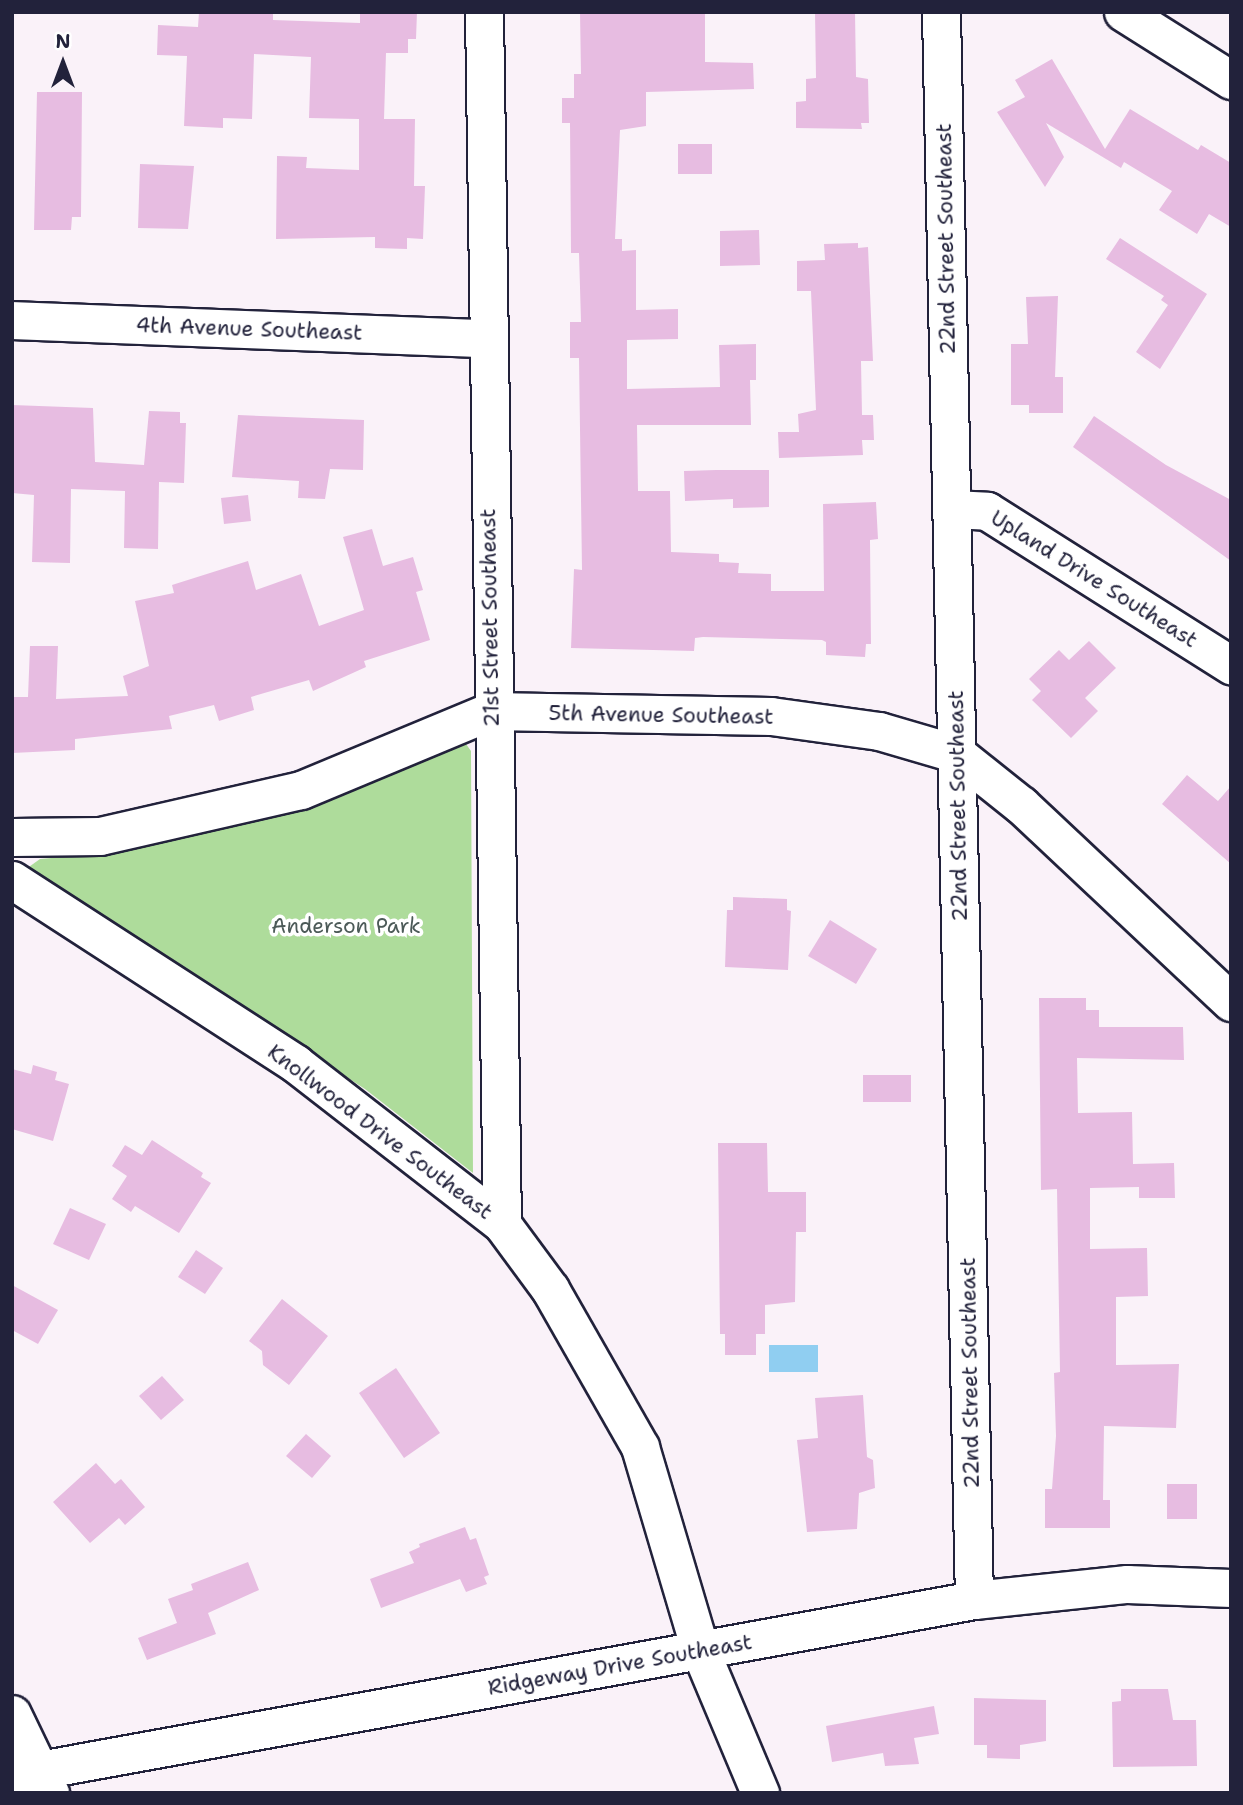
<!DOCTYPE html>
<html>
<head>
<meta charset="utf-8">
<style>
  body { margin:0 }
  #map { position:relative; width:1243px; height:1805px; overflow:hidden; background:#faf2f9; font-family:"Shantell Sans",sans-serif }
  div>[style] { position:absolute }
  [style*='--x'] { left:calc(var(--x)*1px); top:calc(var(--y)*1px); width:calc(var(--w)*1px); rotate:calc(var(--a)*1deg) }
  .green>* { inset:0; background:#aedc9b }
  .water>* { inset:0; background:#90cef1 }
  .building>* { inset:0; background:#e7bce1 }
  .roads { filter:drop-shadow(2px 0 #22223b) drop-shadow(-2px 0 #22223b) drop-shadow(0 2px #22223b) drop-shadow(0 -2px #22223b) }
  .minor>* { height:37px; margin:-18.5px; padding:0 18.5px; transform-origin:18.5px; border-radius:18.5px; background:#fff }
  span { translate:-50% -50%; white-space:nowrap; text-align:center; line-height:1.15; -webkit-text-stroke:7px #fff; paint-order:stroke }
  .street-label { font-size:21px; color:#22223b }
  .park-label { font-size:21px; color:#4c5a58 }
  .frame { position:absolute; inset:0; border:14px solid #22223b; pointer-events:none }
  .north { position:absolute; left:28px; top:28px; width:70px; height:70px; -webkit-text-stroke:5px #fff; paint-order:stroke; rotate:0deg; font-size:19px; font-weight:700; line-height:28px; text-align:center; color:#22223b }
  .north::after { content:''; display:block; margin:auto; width:24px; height:32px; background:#22223b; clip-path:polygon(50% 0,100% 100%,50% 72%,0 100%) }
</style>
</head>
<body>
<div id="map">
  <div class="green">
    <i style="clip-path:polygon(452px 744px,466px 744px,471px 751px,473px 1173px,365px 1089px,26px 869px,40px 859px,120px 852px,269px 818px,363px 786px)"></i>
  </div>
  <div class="water">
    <i style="clip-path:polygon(769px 1345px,818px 1345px,818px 1372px,769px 1372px)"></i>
  </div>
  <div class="building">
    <i style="clip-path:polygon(199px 12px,273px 12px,273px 20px,360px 23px,360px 12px,417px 12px,416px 39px,408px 39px,408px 53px,386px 53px,384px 119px,415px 119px,414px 186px,425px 186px,423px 239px,407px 238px,407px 249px,375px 248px,375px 237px,276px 239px,277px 156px,307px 157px,306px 168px,359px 170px,359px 119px,309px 118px,311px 57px,254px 54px,252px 119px,223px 118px,223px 128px,184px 126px,187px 56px,157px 55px,158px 25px,198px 27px)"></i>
    <i style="clip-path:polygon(580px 12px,705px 12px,705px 62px,753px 63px,754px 89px,646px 92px,646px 126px,620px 130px,615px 239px,622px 239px,622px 251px,636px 250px,636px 310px,678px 309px,678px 339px,627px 340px,627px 389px,720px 387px,719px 345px,756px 344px,756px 380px,750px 380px,751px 425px,637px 425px,638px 491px,670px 491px,671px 552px,719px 554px,719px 562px,739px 563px,738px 573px,771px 574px,771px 591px,824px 591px,823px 504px,876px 502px,878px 539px,870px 540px,871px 644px,866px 644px,865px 657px,826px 655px,826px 642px,822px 640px,703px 637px,695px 638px,694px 651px,571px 648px,574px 569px,582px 570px,579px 358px,570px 358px,570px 322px,581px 322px,579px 253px,571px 253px,570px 123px,562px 123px,562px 98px,574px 98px,574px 74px,581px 74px)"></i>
    <i style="clip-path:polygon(815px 12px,855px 12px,856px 77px,868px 79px,869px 123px,861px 123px,862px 129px,796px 128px,796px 102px,806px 101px,806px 79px,816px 78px)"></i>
    <i style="clip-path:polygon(1052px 59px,1105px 149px,1130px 109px,1198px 150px,1201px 145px,1231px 163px,1231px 227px,1209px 214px,1197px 234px,1159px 210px,1172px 191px,1124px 162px,1121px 168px,1046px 123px,1064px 157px,1045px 187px,997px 112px,1025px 97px,1015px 80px)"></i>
    <i style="clip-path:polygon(37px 92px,82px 92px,81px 217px,72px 217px,71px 230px,34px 230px)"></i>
    <i style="clip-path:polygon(678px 144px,712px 144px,712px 174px,678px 174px)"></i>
    <i style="clip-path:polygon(140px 164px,194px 166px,188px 229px,138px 228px)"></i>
    <i style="clip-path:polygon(759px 230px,760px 265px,720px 266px,720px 231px)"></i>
    <i style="clip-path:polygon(1120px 238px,1207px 294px,1160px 369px,1136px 352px,1168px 305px,1161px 300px,1164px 296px,1106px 259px)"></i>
    <i style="clip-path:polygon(858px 243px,858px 248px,868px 247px,873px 361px,861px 361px,862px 415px,873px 415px,874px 440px,862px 440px,863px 455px,779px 458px,778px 432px,799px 432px,798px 414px,816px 410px,811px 291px,797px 291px,797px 261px,825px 260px,824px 244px)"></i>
    <i style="clip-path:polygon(1058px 296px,1055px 377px,1063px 377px,1063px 413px,1029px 413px,1029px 405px,1011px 405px,1011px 344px,1028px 344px,1026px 297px)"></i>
    <i style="clip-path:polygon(12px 405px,93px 408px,95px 462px,144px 465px,149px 411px,180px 412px,180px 423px,186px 423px,184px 483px,159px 482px,158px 549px,124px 548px,125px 491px,71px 489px,70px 563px,32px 562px,34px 495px,12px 493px)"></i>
    <i style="clip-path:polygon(238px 415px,364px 420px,363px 470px,330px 469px,325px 499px,298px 498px,299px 481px,232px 477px)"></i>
    <i style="clip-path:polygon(1094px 416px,1166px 465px,1231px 500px,1231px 561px,1073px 447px)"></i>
    <i style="clip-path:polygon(716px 470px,769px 470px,769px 507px,733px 508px,733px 499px,685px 501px,684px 471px)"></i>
    <i style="clip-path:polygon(248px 495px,251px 521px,224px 524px,221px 498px)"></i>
    <i style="clip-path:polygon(372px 529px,383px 566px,413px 557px,423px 590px,416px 592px,430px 640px,364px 661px,366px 667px,313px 691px,309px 680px,251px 697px,254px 710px,219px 721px,214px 705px,169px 716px,172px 729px,75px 739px,75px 750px,12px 753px,12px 697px,28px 697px,30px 646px,58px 646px,56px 699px,128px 696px,123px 676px,149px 666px,135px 601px,174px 593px,172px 585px,248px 561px,256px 590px,301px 574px,319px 626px,364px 610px,343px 537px)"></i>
    <i style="clip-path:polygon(1089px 641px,1116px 668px,1085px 698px,1098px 711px,1071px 738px,1032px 700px,1041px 691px,1029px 679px,1059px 650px,1069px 660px)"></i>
    <i style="clip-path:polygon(1187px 775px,1218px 801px,1231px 786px,1231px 864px,1162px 804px)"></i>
    <i style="clip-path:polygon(733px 897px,787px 899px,787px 910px,791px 911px,788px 970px,725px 967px,727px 910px,733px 910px)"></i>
    <i style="clip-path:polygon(830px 920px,877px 949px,856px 984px,808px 956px)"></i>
    <i style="clip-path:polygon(1039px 998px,1086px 998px,1086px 1010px,1099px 1010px,1099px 1027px,1183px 1027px,1184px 1060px,1077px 1058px,1078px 1113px,1132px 1112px,1133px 1164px,1174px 1163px,1175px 1198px,1139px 1198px,1139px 1187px,1090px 1188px,1090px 1249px,1147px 1248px,1148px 1296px,1116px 1297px,1116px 1365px,1179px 1364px,1176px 1428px,1104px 1426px,1103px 1500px,1110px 1500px,1110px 1528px,1045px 1528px,1045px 1489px,1052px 1489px,1056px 1436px,1054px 1373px,1060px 1372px,1057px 1189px,1041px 1190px)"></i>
    <i style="clip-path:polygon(33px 1065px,57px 1072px,55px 1080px,69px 1084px,53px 1141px,12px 1129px,12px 1069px,31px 1074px)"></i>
    <i style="clip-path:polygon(863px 1075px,911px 1075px,911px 1102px,863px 1102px)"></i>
    <i style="clip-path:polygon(152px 1140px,203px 1173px,201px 1177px,211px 1183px,179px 1233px,135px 1206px,131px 1212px,112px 1199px,127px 1176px,112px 1166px,125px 1145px,142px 1155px)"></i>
    <i style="clip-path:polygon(718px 1143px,767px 1143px,768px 1192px,806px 1192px,806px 1232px,796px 1232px,795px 1302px,765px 1305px,765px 1334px,756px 1334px,756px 1355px,725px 1355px,725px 1334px,720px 1334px)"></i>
    <i style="clip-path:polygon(70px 1208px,106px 1224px,89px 1260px,53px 1244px)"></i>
    <i style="clip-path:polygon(196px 1250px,223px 1268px,205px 1294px,178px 1277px)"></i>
    <i style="clip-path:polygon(12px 1285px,58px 1310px,38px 1344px,12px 1330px)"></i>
    <i style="clip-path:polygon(282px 1299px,328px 1336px,289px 1385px,263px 1365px,262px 1351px,249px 1341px)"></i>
    <i style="clip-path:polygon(396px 1368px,440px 1433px,404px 1458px,359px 1393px)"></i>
    <i style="clip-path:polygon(162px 1376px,184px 1400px,161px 1420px,139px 1396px)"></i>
    <i style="clip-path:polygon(863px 1395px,867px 1457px,873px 1460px,875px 1488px,859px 1493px,857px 1529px,807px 1532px,797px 1440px,818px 1438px,815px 1398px)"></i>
    <i style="clip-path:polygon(306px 1434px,331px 1456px,312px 1478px,286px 1456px)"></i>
    <i style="clip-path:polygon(96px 1463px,115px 1484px,121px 1479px,145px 1507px,125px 1525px,119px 1518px,90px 1543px,53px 1502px)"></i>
    <i style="clip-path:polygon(1167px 1484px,1197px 1484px,1197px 1519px,1167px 1519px)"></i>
    <i style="clip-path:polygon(465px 1527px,470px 1540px,476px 1538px,489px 1575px,484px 1577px,487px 1584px,466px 1592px,460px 1579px,381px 1608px,370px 1579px,414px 1563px,409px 1552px,420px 1547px,419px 1544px)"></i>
    <i style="clip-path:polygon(248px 1562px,259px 1590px,208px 1613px,216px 1634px,147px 1660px,138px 1638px,177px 1623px,168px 1599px,193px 1590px,191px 1584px)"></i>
    <i style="clip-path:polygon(1121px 1689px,1168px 1689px,1173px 1720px,1196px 1720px,1197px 1766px,1113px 1767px,1112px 1702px,1121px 1701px)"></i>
    <i style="clip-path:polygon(974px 1698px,1046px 1700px,1046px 1741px,1020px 1745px,1020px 1759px,987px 1758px,987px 1745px,974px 1745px)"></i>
    <i style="clip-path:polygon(934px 1706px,939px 1734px,914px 1738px,919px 1764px,885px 1766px,883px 1753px,832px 1762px,826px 1726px)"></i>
  </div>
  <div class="roads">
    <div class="minor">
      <i style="--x:484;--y:12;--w:1212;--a:89.15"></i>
      <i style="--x:941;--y:12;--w:1588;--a:88.81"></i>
      <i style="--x:1123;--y:12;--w:128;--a:32.2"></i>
      <i style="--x:12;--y:320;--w:474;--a:2.2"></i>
      <i style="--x:952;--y:509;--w:35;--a:3"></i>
      <i style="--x:987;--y:511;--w:289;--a:32.3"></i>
      <i style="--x:12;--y:837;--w:88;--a:-0.7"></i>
      <i style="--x:100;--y:836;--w:206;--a:-12.9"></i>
      <i style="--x:301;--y:790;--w:206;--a:-22.6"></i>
      <i style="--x:491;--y:711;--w:280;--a:1"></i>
      <i style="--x:771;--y:716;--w:109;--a:7.9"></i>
      <i style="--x:879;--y:731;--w:81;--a:16.4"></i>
      <i style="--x:957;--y:754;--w:82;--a:38.6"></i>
      <i style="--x:1021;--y:805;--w:288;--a:43.2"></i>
      <i style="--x:12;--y:880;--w:338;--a:32.9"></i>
      <i style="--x:296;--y:1064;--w:261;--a:37.8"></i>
      <i style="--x:502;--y:1224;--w:81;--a:53.6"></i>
      <i style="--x:550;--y:1289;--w:182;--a:60.3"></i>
      <i style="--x:640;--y:1447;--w:212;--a:73.5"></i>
      <i style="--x:700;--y:1650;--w:155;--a:67.2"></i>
      <i style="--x:12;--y:1714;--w:88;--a:64.3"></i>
      <i style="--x:12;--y:1775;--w:978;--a:-10.31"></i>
      <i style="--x:974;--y:1600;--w:154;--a:-6"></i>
      <i style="--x:1127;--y:1584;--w:104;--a:2.2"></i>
    </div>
  </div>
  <div class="street-label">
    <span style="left:946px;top:239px;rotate:-91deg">22nd Street Southeast</span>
    <span style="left:249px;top:329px;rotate:2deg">4th Avenue Southeast</span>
    <span style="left:1094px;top:579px;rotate:32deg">Upland Drive Southeast</span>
    <span style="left:490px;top:618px;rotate:-91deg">21st Street Southeast</span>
    <span style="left:661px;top:715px;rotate:1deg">5th Avenue Southeast</span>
    <span style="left:958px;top:806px;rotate:-91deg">22nd Street Southeast</span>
    <span style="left:380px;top:1132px;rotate:37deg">Knollwood Drive Southeast</span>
    <span style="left:970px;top:1373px;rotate:-91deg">22nd Street Southeast</span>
    <span style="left:620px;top:1665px;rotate:-10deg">Ridgeway Drive Southeast</span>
  </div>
  <div class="park-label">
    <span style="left:346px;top:926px">Anderson Park</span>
  </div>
  <div class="frame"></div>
  <div class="north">N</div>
</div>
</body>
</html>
